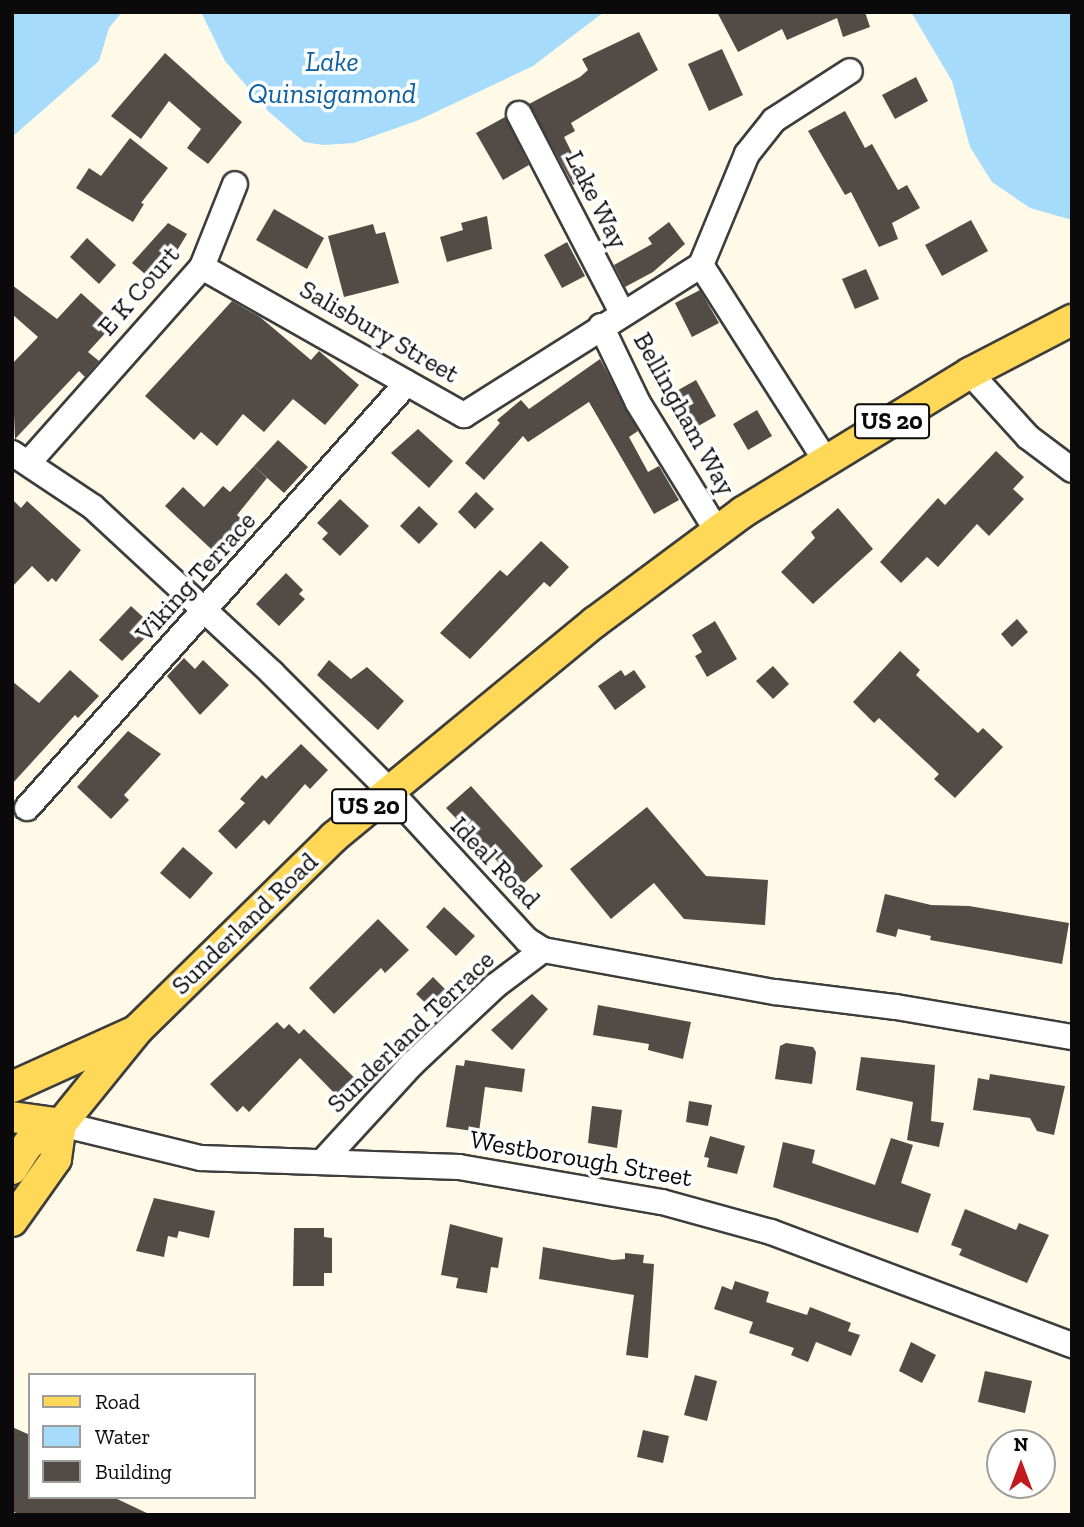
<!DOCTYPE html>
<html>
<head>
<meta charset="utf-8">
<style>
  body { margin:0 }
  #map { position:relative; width:1084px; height:1527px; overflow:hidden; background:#fffae7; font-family:"Zilla Slab",serif }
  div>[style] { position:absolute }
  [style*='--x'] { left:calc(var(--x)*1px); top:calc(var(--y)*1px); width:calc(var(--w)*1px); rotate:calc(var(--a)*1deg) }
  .water>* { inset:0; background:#a7dbfb }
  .building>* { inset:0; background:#534b46 }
  .roads { filter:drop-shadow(2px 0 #3d3d3d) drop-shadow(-2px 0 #3d3d3d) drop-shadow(0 2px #3d3d3d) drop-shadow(0 -2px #3d3d3d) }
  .minor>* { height:24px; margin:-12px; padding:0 12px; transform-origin:12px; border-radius:12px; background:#fff }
  .major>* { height:30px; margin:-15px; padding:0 15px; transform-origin:15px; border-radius:15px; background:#ffd857 }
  span { translate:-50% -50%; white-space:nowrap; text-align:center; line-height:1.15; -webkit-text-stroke:7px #fff; paint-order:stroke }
  .shield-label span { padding:2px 5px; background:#fff; border:2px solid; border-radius:5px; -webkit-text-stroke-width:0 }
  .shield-label { font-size:24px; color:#0a0a0a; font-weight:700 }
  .street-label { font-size:26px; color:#0a0a0a }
  .water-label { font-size:28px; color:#0c5fa2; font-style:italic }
  .frame { position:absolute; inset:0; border:14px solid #0a0a0a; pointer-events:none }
  .legend { position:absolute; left:28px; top:1373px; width:228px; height:126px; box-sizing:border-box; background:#fff; border:2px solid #9d9d9d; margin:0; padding:9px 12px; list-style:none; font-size:21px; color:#0a0a0a }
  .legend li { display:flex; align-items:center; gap:14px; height:35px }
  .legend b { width:35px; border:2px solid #9d9d9d }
  .north { position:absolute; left:986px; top:1429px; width:70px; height:70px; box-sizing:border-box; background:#fff; border:2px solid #9d9d9d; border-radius:50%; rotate:0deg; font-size:19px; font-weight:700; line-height:28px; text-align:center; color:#0a0a0a }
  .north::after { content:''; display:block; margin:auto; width:24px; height:32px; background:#c21920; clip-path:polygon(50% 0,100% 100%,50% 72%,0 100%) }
</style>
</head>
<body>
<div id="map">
  <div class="water">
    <i style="clip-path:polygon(12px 12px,122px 12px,109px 28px,99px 61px,12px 137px)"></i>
    <i style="clip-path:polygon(201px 12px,604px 12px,533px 66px,419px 120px,354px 143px,323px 145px,304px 142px,268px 111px,225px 61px)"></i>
    <i style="clip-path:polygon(911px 12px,1072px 12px,1072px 220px,1030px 208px,992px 182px,970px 147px,952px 81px)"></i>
  </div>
  <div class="building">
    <i style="clip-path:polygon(717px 12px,865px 12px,870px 27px,843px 37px,837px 18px,787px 40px,782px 29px,738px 52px)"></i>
    <i style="clip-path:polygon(639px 32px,658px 70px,571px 123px,575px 131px,564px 137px,585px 179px,573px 185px,529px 104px,580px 77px,588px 70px,582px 59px)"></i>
    <i style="clip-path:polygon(722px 49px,743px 95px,709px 111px,688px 64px)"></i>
    <i style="clip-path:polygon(165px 53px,242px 122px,208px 164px,187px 148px,201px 129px,169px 101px,141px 139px,111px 116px)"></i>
    <i style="clip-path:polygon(916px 77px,928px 101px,895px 119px,882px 95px)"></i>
    <i style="clip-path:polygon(845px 111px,865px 148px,872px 144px,898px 190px,907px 185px,920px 208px,892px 223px,898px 239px,879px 247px,851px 192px,845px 195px,808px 131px)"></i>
    <i style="clip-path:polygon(505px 117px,529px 165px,503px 180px,476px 133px)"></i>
    <i style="clip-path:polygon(130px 138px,168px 168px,141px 203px,144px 204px,133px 222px,76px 188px,89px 168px,101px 176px)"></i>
    <i style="clip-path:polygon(274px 209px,324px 238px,307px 269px,256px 240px)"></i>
    <i style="clip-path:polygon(487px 216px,492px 249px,447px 262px,440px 237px,463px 230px,461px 223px)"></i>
    <i style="clip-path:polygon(971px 220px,988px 251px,942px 276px,925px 245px)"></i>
    <i style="clip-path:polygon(669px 222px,685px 244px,653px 272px,625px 287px,614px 265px,652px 244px,648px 238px)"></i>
    <i style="clip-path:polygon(168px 223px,187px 234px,157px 284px,132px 263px)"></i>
    <i style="clip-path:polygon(373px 224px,376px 234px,385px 232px,399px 283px,344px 297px,328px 236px)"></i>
    <i style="clip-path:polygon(87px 238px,116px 265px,99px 284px,70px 257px)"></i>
    <i style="clip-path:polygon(567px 242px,585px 276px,562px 288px,544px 255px)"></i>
    <i style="clip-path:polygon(866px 269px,879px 299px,855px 309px,842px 279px)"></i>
    <i style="clip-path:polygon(12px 285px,57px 319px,81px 293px,111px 320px,105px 326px,109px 329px,88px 352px,99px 361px,85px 377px,79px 371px,15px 439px,12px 364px,38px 337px,12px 314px)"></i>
    <i style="clip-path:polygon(700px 290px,719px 323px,692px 337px,675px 303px)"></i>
    <i style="clip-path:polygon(232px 301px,260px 317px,311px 360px,319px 351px,359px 385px,325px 425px,293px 399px,264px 432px,243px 414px,217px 446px,201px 432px,194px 440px,145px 396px)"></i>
    <i style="clip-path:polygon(600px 359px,638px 431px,629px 437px,648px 472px,659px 466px,679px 500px,654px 514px,589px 402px,528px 442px,523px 436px,484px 480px,465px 463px,500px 423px,497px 420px,521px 400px,529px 409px)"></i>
    <i style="clip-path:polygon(696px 380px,716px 416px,684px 434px,672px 411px,680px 407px,673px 393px)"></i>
    <i style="clip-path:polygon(757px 410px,772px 436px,748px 450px,733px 424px)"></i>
    <i style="clip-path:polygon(418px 429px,453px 461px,429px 488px,391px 453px)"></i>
    <i style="clip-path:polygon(278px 440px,308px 467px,284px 493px,254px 466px)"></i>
    <i style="clip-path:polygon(996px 451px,1024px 477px,1013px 489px,1024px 499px,989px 536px,977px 524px,938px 567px,927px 557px,901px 583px,880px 562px,938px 498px,945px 505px)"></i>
    <i style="clip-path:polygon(254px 466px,267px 478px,237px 515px,251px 528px,223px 560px,165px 506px,183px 487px,204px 507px,223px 486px,230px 492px)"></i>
    <i style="clip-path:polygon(476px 492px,494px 509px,475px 529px,458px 512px)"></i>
    <i style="clip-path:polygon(12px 499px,21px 508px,27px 501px,81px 550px,56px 582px,52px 578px,48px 582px,32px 566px,12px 587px)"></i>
    <i style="clip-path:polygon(340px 499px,369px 526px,340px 556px,322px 539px,328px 533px,317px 523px)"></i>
    <i style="clip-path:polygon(419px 506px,438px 524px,419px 544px,400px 526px)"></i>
    <i style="clip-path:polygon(838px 508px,873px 549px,813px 604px,781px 572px,815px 538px,811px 532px)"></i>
    <i style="clip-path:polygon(541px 541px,569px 567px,550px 587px,544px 582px,470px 659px,440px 633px,500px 570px,507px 576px)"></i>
    <i style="clip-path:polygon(286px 573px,303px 590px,299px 594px,305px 599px,279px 626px,256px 604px)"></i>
    <i style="clip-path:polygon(131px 606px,155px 628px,122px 661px,99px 640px)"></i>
    <i style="clip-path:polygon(1017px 619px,1028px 632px,1012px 647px,1001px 634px)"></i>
    <i style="clip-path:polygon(715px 621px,737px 659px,707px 677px,695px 656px,702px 652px,692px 635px)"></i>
    <i style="clip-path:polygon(900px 651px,920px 670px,916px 675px,978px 733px,983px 728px,1003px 747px,955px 798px,934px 779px,939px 774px,879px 718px,874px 723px,853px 702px)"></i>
    <i style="clip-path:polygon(184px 658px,195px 669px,203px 660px,229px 685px,200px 715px,167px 676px)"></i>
    <i style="clip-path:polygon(329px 660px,351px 679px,367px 667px,404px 701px,378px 730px,317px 675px)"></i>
    <i style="clip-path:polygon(773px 666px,789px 684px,773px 699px,756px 681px)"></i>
    <i style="clip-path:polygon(70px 670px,99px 696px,78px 718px,75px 715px,12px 784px,12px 681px,39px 703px)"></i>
    <i style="clip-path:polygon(621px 670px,625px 676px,634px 670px,646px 687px,615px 710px,598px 686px)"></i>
    <i style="clip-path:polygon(128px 731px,161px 754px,124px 795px,129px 800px,111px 819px,77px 787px)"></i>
    <i style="clip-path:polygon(301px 744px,328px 770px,310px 789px,305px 784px,269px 825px,264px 820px,236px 849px,218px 831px,245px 803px,240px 799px,262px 775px,266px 779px)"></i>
    <i style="clip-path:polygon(471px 786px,543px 866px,521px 886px,446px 808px)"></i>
    <i style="clip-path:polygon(647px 807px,706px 876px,768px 880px,765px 925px,684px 919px,654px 883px,611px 919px,570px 869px)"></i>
    <i style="clip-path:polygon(183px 847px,213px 873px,190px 899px,160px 873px)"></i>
    <i style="clip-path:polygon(885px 894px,931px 905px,969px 906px,1069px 923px,1062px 964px,930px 940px,931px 936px,898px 929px,896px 937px,876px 932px)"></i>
    <i style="clip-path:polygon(444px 907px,475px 936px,456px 956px,426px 927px)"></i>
    <i style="clip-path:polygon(378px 919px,409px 950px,385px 973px,381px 968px,334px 1014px,309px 988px)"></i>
    <i style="clip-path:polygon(433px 977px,449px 993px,433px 1010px,416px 994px)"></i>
    <i style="clip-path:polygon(532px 994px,548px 1009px,512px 1050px,491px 1030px)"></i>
    <i style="clip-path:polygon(598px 1005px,691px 1022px,683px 1059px,648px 1050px,649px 1044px,593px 1035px)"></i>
    <i style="clip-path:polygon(277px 1022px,284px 1029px,289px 1024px,299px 1034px,304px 1029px,361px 1084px,343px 1102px,300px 1058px,249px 1112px,243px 1106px,237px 1112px,210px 1084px)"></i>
    <i style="clip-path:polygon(786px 1043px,813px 1047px,816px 1052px,812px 1084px,775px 1079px,780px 1046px)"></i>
    <i style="clip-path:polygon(861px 1057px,935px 1065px,931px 1121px,944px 1123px,939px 1147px,907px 1140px,913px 1102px,856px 1090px)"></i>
    <i style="clip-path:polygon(465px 1060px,525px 1069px,522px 1092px,485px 1087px,479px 1132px,446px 1127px,456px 1065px,464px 1066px)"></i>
    <i style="clip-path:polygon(990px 1074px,1065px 1086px,1054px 1135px,1037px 1131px,1030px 1118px,973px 1110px,978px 1078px,989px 1080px)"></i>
    <i style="clip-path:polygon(689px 1101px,712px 1105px,708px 1126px,686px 1122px)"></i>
    <i style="clip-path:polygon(592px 1106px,622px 1110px,617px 1148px,588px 1143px)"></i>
    <i style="clip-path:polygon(710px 1136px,745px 1146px,737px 1174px,707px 1167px,709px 1158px,704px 1157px)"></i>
    <i style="clip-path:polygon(891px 1138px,913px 1145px,901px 1183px,931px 1194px,918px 1233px,773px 1187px,783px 1142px,815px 1150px,812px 1163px,875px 1185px)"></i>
    <i style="clip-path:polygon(154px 1198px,215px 1211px,209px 1238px,179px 1231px,177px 1238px,168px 1236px,164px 1257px,136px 1251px)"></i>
    <i style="clip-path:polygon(965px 1209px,1016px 1230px,1019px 1223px,1049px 1235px,1027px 1283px,959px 1255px,962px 1249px,951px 1245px)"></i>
    <i style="clip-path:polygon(450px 1224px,503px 1238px,498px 1268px,491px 1267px,487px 1293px,456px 1288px,458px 1278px,441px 1275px)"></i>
    <i style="clip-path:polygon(294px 1228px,324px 1228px,324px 1237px,332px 1238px,332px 1273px,324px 1273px,324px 1286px,293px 1286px)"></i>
    <i style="clip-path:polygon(543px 1247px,613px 1260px,625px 1259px,625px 1253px,644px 1255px,643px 1263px,654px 1264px,648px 1358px,626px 1355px,634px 1295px,539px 1279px)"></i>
    <i style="clip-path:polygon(735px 1281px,769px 1292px,766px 1302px,807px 1315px,810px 1307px,851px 1323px,848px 1331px,860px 1335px,851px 1356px,816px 1342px,808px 1362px,791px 1355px,794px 1348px,749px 1333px,753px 1322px,714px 1309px,722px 1286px,732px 1290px)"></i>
    <i style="clip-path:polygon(911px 1342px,936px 1355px,922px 1383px,899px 1371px)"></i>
    <i style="clip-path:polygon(985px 1371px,1032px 1381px,1025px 1413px,978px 1402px)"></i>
    <i style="clip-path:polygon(695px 1375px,717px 1381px,707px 1421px,684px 1415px)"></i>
    <i style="clip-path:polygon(12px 1427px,30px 1435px,30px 1497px,113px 1497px,151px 1515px,20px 1515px,12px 1511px)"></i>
    <i style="clip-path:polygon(643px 1430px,669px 1436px,663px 1463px,637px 1457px)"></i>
  </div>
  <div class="roads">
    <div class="minor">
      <i style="--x:519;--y:114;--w:224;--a:62.6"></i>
      <i style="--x:701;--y:265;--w:120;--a:-67.5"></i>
      <i style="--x:747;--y:154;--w:43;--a:-51.5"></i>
      <i style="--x:774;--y:120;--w:90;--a:-32.8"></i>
      <i style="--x:701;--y:265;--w:232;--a:57.5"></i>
      <i style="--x:202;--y:267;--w:301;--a:29.5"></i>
      <i style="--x:464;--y:415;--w:280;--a:-32.3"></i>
      <i style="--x:601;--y:326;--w:85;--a:64.3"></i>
      <i style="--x:638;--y:403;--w:150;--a:58.3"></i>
      <i style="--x:970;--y:373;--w:86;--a:47.8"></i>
      <i style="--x:1028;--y:437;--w:55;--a:36.9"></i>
      <i style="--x:12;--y:453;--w:97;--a:33.7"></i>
      <i style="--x:93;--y:507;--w:244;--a:42.8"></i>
      <i style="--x:272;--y:673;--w:164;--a:45"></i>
      <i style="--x:388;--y:789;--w:205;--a:47.4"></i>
      <i style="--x:527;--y:940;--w:19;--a:32"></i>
      <i style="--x:543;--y:950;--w:236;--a:10.3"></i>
      <i style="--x:775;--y:992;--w:122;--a:7.1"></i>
      <i style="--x:896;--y:1007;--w:179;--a:9.7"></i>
      <i style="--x:30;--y:461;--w:259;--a:-48.4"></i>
      <i style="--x:202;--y:267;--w:89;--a:-68.3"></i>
      <i style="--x:27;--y:808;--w:570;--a:-48.2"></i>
      <i style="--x:61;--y:1124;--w:144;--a:13.7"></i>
      <i style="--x:201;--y:1158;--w:258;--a:2"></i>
      <i style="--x:459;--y:1167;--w:206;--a:9.8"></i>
      <i style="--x:662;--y:1202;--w:113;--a:15.4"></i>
      <i style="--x:771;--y:1232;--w:322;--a:20.6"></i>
      <i style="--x:323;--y:1161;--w:132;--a:-47.5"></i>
      <i style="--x:412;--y:1064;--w:114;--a:-43.2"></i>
      <i style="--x:495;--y:986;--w:60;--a:-36.9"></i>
    </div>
    <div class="major">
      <i style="--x:12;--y:1087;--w:133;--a:-24.4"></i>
      <i style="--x:12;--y:1117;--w:49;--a:8.1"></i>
      <i style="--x:12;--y:1169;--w:30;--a:-57"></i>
      <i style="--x:28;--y:1144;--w:39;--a:-31"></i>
      <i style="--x:61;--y:1124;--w:121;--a:-51"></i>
      <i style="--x:137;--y:1030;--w:276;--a:-44.4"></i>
      <i style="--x:334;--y:837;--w:338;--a:-39.5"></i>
      <i style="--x:595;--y:622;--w:184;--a:-36.6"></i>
      <i style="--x:743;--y:512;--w:266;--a:-31.5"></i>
      <i style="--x:970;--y:373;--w:115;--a:-27.5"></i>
      <i style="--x:12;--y:1221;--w:76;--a:-54.6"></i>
      <i style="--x:56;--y:1159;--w:35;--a:-82"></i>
    </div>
  </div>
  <div class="shield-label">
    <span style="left:892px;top:421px">US 20</span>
    <span style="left:369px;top:806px">US 20</span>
  </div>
  <div class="street-label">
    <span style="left:596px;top:200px;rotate:63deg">Lake Way</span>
    <span style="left:139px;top:291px;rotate:-49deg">E K Court</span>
    <span style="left:379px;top:332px;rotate:30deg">Salisbury Street</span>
    <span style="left:684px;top:414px;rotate:61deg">Bellingham Way</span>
    <span style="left:196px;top:577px;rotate:-48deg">Viking Terrace</span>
    <span style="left:495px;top:863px;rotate:46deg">Ideal Road</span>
    <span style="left:245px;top:924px;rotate:-44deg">Sunderland Road</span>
    <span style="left:411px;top:1032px;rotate:-44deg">Sunderland Terrace</span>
    <span style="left:581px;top:1159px;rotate:10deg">Westborough Street</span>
  </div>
  <div class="water-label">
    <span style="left:332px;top:78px">Lake<br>Quinsigamond</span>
  </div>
  <div class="frame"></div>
  <ul class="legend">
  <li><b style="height:9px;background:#ffd857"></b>Road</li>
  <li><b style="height:19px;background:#a7dbfb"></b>Water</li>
  <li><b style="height:19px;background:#534b46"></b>Building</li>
  </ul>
  <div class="north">N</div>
</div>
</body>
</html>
